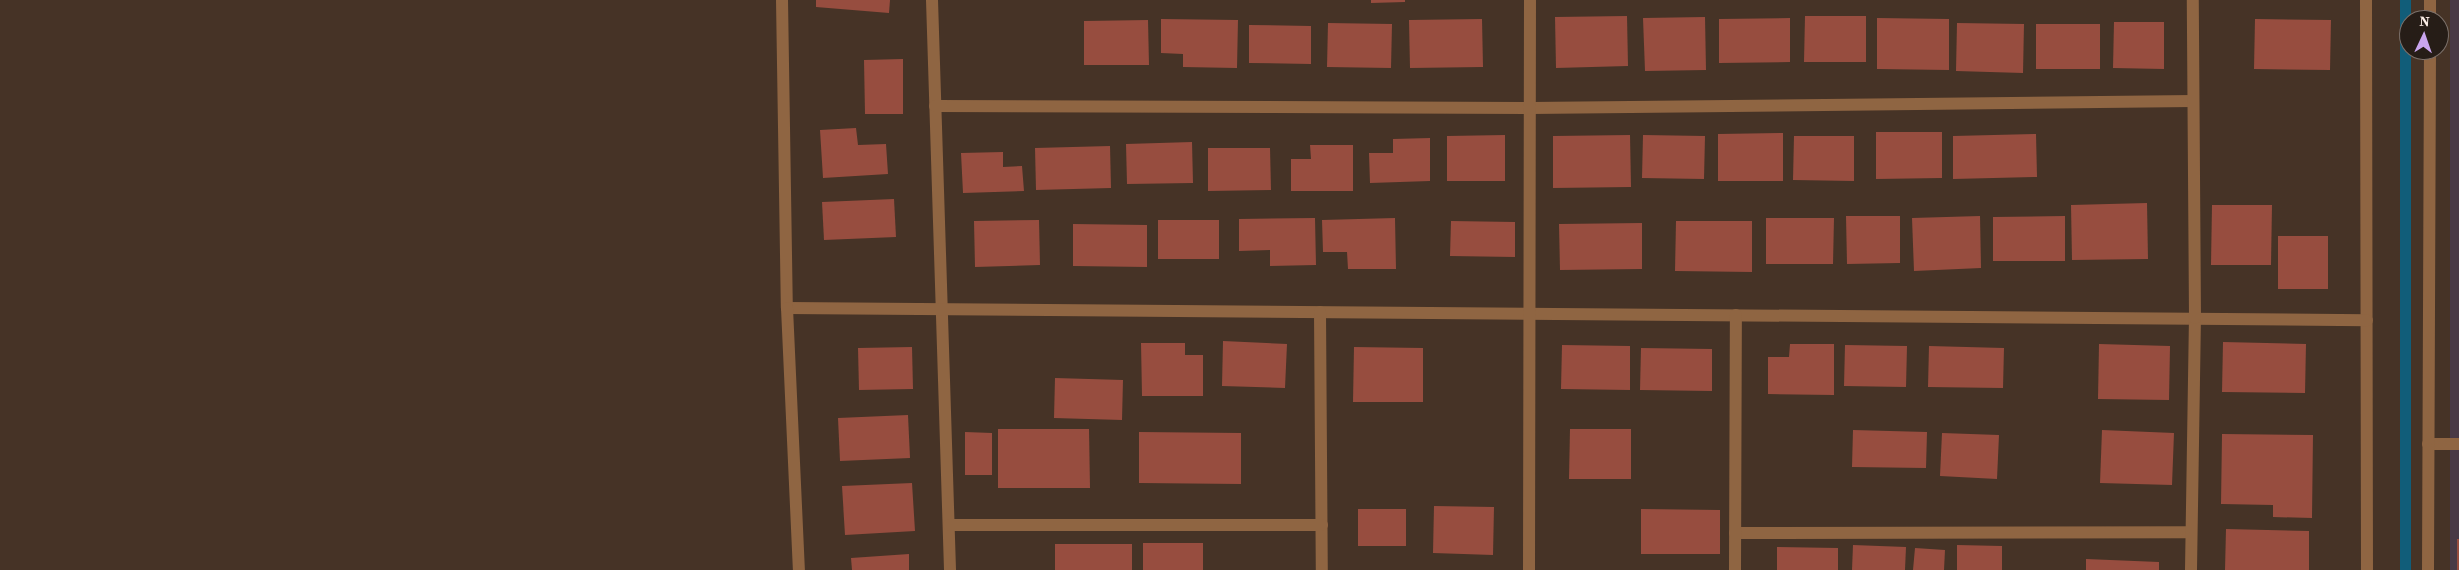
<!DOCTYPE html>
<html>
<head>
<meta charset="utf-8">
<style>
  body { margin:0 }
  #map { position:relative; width:2459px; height:570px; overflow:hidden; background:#463326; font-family:"Source Serif 4",serif }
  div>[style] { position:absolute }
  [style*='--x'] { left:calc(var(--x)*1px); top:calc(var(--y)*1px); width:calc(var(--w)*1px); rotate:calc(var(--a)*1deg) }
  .industrial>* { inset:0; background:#493a46 }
  .stream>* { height:11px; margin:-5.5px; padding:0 5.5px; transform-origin:5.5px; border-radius:5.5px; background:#115d79 }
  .building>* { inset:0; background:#974d3f }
  .minor>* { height:12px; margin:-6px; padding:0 6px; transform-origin:6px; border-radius:6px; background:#8f6542 }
  .tertiary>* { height:12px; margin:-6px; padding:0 6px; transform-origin:6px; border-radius:6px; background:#8f6542 }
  span { translate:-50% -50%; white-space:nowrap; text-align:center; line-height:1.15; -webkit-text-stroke:4.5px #261d17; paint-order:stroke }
  .north { position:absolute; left:2399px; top:10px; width:50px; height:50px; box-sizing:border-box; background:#261d17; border:1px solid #7c716b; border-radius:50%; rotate:3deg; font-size:14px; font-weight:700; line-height:20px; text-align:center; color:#fdf0e8 }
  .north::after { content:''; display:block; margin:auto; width:18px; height:22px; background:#c9a5ee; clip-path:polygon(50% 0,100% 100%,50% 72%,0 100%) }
</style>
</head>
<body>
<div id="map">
  <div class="industrial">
    <i style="clip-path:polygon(2450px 0,2459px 0,2459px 570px,2450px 570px)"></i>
  </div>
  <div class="stream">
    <i style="--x:2405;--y:570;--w:570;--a:-90"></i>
  </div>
  <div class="building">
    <i style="clip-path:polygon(816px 0,890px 0,889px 13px,816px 7px)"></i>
    <i style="clip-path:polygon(1371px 0,1405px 0,1405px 2px,1371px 3px)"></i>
    <i style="clip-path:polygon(1627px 16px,1628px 66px,1556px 68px,1555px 17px)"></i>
    <i style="clip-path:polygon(1805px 16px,1866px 16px,1866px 62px,1804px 62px)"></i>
    <i style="clip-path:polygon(1705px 17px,1706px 70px,1645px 71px,1643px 18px)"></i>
    <i style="clip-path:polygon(1790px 18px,1790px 62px,1719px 63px,1719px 19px)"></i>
    <i style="clip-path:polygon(1877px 18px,1949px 19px,1949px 70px,1877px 69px)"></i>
    <i style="clip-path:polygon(1161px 19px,1238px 20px,1237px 68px,1183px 67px,1183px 54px,1161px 53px)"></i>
    <i style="clip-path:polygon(1482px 19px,1483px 67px,1410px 68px,1409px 20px)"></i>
    <i style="clip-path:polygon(2255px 19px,2331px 20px,2330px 70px,2254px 69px)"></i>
    <i style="clip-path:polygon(1148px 20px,1149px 65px,1084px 65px,1084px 21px)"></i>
    <i style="clip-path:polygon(2114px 22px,2164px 22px,2164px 69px,2113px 68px)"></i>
    <i style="clip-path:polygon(1328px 23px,1392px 24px,1391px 68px,1327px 67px)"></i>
    <i style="clip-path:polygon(1957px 23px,2024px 24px,2023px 73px,1956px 71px)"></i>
    <i style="clip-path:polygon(2036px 24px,2100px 24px,2100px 69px,2036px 69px)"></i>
    <i style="clip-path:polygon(1249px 25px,1311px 26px,1311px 64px,1249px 63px)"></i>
    <i style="clip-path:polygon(903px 59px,903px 114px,865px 114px,864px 60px)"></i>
    <i style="clip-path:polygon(856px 128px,858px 145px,886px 144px,888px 174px,823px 178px,820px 130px)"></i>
    <i style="clip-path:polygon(1876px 132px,1942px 132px,1942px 178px,1876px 179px)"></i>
    <i style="clip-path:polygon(1783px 133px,1783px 181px,1718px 181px,1718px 134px)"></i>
    <i style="clip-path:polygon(2036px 134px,2037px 177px,1953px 179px,1953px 136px)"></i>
    <i style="clip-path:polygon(1505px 135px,1505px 181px,1447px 181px,1447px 136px)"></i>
    <i style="clip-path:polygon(1630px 135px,1631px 187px,1553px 188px,1553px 136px)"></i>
    <i style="clip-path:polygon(1643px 135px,1705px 136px,1704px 179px,1642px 178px)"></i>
    <i style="clip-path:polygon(1794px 136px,1854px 136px,1854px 181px,1793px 180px)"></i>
    <i style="clip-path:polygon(1430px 138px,1430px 181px,1370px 183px,1369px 153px,1393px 153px,1393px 139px)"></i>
    <i style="clip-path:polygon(1192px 142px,1193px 183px,1127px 184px,1126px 144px)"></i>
    <i style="clip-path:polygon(1310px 145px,1353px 145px,1353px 191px,1291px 191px,1291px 159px,1311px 159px)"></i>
    <i style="clip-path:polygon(1110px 146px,1111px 188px,1036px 190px,1035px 148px)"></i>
    <i style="clip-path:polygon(1208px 148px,1270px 148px,1271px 190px,1208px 191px)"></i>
    <i style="clip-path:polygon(1003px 152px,1003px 167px,1022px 166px,1024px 191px,963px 193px,961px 153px)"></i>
    <i style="clip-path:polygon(894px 199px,896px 237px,824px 240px,822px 202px)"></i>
    <i style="clip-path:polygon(2147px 203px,2148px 259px,2072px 260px,2071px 205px)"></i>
    <i style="clip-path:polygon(2212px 205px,2272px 205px,2271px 265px,2211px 265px)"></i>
    <i style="clip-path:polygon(1846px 216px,1900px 216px,1900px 263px,1847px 264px)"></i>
    <i style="clip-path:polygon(1980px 216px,1981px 268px,1914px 271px,1912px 218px)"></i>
    <i style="clip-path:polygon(2065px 216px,2065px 261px,1993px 261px,1993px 217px)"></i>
    <i style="clip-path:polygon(1315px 218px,1316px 265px,1270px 266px,1270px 250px,1239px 251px,1239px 219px)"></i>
    <i style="clip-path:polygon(1395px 218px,1396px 269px,1348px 269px,1347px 252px,1323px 252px,1322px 220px)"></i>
    <i style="clip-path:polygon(1766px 218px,1834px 218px,1833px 264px,1766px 264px)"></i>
    <i style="clip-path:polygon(1039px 220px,1040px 265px,975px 267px,974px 221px)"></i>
    <i style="clip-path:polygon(1158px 220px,1219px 220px,1219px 259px,1158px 259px)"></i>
    <i style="clip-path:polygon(1451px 221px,1515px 222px,1515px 257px,1450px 256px)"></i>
    <i style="clip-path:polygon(1676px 221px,1752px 221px,1752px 272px,1675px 271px)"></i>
    <i style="clip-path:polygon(1642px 223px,1642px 269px,1560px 270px,1559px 224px)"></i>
    <i style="clip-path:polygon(1073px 224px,1147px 225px,1147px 267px,1073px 266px)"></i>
    <i style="clip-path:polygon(2278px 236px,2328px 236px,2328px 289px,2278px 289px)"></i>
    <i style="clip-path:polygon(1223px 341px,1287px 344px,1285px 388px,1222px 386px)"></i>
    <i style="clip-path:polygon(2223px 342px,2306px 344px,2305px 393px,2222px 392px)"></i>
    <i style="clip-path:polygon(1141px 343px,1185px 343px,1185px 355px,1203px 355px,1203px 396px,1142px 396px)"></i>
    <i style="clip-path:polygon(1790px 344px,1834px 344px,1834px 395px,1768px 394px,1768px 357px,1789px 357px)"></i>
    <i style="clip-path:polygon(2099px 344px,2170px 346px,2169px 400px,2098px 399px)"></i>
    <i style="clip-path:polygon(1562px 345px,1630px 346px,1630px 390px,1561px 389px)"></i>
    <i style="clip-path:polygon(1845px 345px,1907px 346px,1906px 387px,1844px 386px)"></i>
    <i style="clip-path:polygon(1929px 346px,2004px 348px,2003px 388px,1928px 387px)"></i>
    <i style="clip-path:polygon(912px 347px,913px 389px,859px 390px,858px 348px)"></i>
    <i style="clip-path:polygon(1354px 347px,1423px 348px,1423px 402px,1353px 402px)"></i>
    <i style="clip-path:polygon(1641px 348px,1712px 349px,1712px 391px,1640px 390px)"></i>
    <i style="clip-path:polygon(1055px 378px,1123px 380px,1122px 420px,1054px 418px)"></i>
    <i style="clip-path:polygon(908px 415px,910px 458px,840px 461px,838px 418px)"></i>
    <i style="clip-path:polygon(998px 429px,1089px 429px,1090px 488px,998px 488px)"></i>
    <i style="clip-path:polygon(1570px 429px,1631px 429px,1631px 479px,1569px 479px)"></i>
    <i style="clip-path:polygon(1853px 430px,1927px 432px,1926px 468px,1852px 467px)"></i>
    <i style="clip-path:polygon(2102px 430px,2174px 433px,2172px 485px,2100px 483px)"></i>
    <i style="clip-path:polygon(965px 432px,992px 433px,992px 475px,965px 475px)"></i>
    <i style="clip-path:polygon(1139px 432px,1241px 433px,1241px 484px,1139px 483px)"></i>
    <i style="clip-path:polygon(1942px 433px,1999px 435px,1997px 479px,1940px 476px)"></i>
    <i style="clip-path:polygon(2222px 434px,2313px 435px,2312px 518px,2273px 517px,2273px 505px,2221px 504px)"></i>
    <i style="clip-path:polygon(912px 483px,915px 531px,845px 535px,842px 486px)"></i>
    <i style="clip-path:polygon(1434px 506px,1494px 507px,1493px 555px,1433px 553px)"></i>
    <i style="clip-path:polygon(1358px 509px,1406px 509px,1406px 546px,1358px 546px)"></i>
    <i style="clip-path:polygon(1641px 509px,1720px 510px,1720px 554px,1641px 554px)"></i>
    <i style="clip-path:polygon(2226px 529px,2309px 531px,2309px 570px,2225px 570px)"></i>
    <i style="clip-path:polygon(2457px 539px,2459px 539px,2459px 570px,2457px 570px)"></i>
    <i style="clip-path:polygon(1143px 543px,1203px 543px,1203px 570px,1143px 570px)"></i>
    <i style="clip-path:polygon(1055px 544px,1132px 544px,1132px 570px,1055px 570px)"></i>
    <i style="clip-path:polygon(1853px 545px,1906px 547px,1905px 570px,1852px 570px)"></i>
    <i style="clip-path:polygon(1957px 545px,2002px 546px,2002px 570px,1957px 570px)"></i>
    <i style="clip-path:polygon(1777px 547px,1838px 548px,1838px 570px,1777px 570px)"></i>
    <i style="clip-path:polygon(1915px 548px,1945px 550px,1944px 570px,1913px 570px)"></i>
    <i style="clip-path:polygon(909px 554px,909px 570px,852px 570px,851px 558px)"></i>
    <i style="clip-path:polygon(2086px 559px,2159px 562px,2159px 570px,2086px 570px)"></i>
  </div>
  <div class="minor">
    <i style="--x:932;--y:0;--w:570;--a:88.19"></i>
    <i style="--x:2366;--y:0;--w:570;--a:89.9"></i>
    <i style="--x:2430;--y:20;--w:20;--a:-90"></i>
    <i style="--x:935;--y:106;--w:595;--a:0.19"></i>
    <i style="--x:1530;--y:108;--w:663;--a:-0.6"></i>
    <i style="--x:787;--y:308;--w:1580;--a:0.44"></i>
    <i style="--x:1320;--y:312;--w:258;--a:89.6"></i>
    <i style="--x:2428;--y:444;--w:31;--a:0"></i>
    <i style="--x:949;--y:525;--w:373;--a:0"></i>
    <i style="--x:1735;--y:533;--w:456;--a:-0.1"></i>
    <i style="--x:1529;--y:570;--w:570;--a:-89.9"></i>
    <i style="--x:1735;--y:570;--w:255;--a:-89.8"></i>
    <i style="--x:2191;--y:570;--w:252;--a:-89.1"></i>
    <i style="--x:2195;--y:318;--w:318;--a:-90.4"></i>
    <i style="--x:2428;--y:570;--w:520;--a:-89.78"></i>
  </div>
  <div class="tertiary">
    <i style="--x:782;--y:0;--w:308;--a:89.1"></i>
    <i style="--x:787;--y:308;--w:262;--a:87.4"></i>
  </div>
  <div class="north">N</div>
</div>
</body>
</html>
